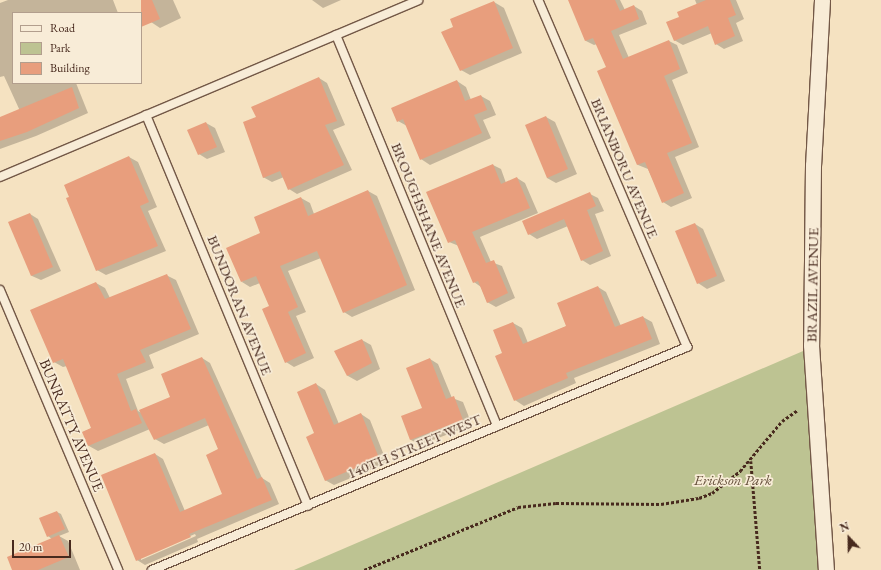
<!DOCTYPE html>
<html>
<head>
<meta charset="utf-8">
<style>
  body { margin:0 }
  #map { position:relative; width:881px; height:570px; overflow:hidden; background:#f5e2c1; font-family:"EB Garamond",serif }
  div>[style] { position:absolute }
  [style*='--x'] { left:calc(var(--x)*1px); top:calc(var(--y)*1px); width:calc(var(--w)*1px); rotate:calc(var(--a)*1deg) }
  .green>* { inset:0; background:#bdc392 }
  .shadow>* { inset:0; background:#0003 }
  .building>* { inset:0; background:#e89e7d }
  .path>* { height:2.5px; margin-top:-1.25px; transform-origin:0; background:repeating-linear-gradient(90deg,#482a1e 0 3px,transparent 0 5px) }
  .roads { filter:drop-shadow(1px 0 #735847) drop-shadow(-1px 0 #735847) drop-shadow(0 1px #735847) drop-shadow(0 -1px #735847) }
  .service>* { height:8px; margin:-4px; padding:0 4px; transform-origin:4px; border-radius:4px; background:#f8ecd7 }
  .minor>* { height:15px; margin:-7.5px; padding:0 7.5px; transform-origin:7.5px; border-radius:7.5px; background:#f8ecd7 }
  span { translate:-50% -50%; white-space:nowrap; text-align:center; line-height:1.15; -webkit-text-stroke:3.5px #f8ecd7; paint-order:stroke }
  .street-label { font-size:15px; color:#482a1e }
  .park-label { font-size:15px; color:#65503b; font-style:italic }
  .legend { position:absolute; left:12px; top:12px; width:130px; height:72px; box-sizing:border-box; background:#f8ecd7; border:1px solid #b29e8d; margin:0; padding:5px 7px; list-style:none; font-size:12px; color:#482a1e }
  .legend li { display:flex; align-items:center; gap:8px; height:20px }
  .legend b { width:20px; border:1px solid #b29e8d }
  .north { position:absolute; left:829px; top:518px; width:40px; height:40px; -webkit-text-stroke:3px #f8ecd7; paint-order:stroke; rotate:338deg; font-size:11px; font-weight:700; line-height:16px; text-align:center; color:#482a1e }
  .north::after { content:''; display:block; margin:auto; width:14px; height:18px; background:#482a1e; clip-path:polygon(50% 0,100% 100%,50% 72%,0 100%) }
  .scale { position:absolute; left:12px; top:540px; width:59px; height:18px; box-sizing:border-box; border:2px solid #482a1e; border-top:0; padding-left:5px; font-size:12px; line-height:14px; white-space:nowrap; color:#482a1e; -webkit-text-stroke:3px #f8ecd7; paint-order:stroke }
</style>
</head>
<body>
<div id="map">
  <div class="green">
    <i style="clip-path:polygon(817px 345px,830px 570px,294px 570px)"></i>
  </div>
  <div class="shadow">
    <i style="clip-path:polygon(8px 0,113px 0,118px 13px,13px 13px,13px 83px,76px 83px,88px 113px,36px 136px,0 149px,0 119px,20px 111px,4px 76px,0 77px,0 3px)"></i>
    <i style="clip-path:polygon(141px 0,173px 0,181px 18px,160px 28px,151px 22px)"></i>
    <i style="clip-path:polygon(312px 0,341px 0,323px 8px)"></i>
    <i style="clip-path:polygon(569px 0,620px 0,625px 10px,634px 6px,642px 11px,647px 24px,619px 35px,629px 58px,669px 41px,677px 45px,688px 73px,672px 80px,699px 147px,675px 157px,692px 198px,671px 207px,663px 202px,648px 169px,638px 165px,599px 71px,607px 68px,597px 44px,594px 45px,586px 41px)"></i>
    <i style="clip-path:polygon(695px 0,736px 0,744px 19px,736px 23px,743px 41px,724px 49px,716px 44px,712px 33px,683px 45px,674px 40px,680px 18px,697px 5px)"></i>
    <i style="clip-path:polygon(494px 2px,504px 8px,522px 53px,470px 75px,461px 70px,454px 27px)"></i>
    <i style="clip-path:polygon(319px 78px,327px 83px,345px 125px,333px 130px,352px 170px,297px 194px,289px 189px,284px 177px,272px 182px,263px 177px,258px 117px)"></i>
    <i style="clip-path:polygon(457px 81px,466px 87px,471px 100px,481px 96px,490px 101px,496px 115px,483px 120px,491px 138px,430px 165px,421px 159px,407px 126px,398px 121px)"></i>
    <i style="clip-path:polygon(546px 117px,555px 122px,577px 174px,556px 183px,547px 178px)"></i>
    <i style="clip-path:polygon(206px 123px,215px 128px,225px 152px,207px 159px,199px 154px,189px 130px)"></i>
    <i style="clip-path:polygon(129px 157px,138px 162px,157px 207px,148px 211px,166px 251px,106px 275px,97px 270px)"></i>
    <i style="clip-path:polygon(493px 165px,501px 169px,506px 183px,517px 178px,525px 183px,538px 213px,480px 237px,491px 262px,502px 266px,515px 298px,496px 307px,487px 302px,481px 287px,474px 282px,459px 246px,449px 242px)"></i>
    <i style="clip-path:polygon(368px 191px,377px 196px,415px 290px,352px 317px,344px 312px,321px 258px,288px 271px,306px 312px,296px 316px,314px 358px,294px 367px,286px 362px,270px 306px,260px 283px,250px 287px,242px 282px,262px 233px,301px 198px,310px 203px,314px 214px)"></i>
    <i style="clip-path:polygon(590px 194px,598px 198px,604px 211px,595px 214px,611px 256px,590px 265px,582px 260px,568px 226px,537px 239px,529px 234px)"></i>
    <i style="clip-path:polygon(30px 214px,38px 219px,61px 271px,41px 280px,32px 276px)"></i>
    <i style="clip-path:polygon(695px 224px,703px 229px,725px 281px,707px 289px,698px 283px)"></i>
    <i style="clip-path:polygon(evenodd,166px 275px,176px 280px,199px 334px,149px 355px,154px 368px,126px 379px,138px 411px,142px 413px,172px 398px,202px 358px,210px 363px,262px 478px,270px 483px,279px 504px,197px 539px,198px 542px,145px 565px,137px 560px,155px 454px,163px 459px,185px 511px,223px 495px,219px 450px,209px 425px,164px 444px,155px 439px,150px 429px,98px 451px,89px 446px,83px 432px,92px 428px,67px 366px,63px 367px,54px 362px,96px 283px,105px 288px,110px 298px,166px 275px,195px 534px,196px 536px,141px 560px,141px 557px,195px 534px)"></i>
    <i style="clip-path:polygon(598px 287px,606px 292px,621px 326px,643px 317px,652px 322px,660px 344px,574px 378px,576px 383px,524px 406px,515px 400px,504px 353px,513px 323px,522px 328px,528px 343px,567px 326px)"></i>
    <i style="clip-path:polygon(362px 340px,371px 345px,380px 369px,357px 381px,348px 376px,335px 352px)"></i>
    <i style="clip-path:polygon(430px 359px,438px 364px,452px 398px,463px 402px,472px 425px,420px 445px,411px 440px,402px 417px,423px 409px)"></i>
    <i style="clip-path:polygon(316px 384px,325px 390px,339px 424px,361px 414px,370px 420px,387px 463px,334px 485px,325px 480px,316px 434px)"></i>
    <i style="clip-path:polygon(57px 512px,61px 514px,69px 532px,59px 536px,68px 541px,80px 570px,13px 570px,52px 539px,48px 536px)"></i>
  </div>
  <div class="building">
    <i style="clip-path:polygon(141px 0,152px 0,160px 19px,141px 27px)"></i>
    <i style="clip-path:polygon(568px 0,615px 0,620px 11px,634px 5px,639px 19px,611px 31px,623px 59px,669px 40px,680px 69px,664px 76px,692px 143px,667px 153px,684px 193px,662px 203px,645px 162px,637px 165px,597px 71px,606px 67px,593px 38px,585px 41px)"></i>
    <i style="clip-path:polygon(706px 0,730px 0,736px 15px,728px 18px,735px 36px,715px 45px,708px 26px,674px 41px,666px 22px,679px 17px,677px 12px)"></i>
    <i style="clip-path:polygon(494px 1px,513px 48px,460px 71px,441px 32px,453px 27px,450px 19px)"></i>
    <i style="clip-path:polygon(319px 77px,337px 121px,325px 125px,344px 165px,288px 190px,280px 171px,263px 178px,243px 122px,256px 117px,251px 107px)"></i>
    <i style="clip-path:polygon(457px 80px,465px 101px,481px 95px,487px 110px,474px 115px,482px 133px,420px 160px,403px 119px,397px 122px,391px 108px)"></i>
    <i style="clip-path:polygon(72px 87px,79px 108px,27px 132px,0 141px,0 117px)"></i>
    <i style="clip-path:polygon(546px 116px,568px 169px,547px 178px,525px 125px)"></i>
    <i style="clip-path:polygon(206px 122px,217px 147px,198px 155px,187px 130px)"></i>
    <i style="clip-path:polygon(129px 156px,149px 202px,140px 206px,158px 246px,96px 271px,66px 198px,69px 197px,64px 185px)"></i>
    <i style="clip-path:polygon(493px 164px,501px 184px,517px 177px,530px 208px,472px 232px,486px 263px,494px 260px,508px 293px,487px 303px,478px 281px,473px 283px,455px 240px,448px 243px,426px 192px)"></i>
    <i style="clip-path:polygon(368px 190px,407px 285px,343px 313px,317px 251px,280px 266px,298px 307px,288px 312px,306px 353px,285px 363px,262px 309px,269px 306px,256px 276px,241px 282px,226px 248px,260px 233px,254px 217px,301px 197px,308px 216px)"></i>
    <i style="clip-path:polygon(590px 192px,596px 206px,587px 210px,603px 251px,581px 261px,564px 219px,528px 235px,522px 221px)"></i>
    <i style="clip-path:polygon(30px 213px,53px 267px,31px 276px,8px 222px)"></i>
    <i style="clip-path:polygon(695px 223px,717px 276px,697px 284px,675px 231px)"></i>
    <i style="clip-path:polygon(167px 274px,191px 329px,140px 350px,146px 362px,117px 374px,131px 411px,136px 409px,142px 423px,88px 446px,82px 432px,91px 428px,63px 359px,53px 363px,30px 310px,96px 282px,105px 299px)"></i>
    <i style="clip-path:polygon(598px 286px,615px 327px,643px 316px,652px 339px,566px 373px,568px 378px,514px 401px,495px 356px,502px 353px,493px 330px,513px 322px,523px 344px,566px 326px,557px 303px)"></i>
    <i style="clip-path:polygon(362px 339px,372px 363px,347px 376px,334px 351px)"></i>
    <i style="clip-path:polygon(202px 357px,257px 479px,262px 477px,272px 500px,189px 534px,191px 537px,136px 561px,101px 475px,155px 453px,180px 512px,222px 494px,206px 455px,218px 449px,205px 418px,154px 440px,139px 410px,170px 397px,161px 374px)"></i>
    <i style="clip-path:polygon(430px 358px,446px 399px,454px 396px,463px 420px,410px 440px,401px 416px,422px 408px,406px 368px)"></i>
    <i style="clip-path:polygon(316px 383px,334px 425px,361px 413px,379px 458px,325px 481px,306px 437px,314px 433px,297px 392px)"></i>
    <i style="clip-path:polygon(57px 511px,65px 529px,47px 537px,39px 518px)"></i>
    <i style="clip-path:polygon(59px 535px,69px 557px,38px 570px,12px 570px,7px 557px)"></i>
  </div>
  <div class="path">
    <i style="--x:751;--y:461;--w:109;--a:85.3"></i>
    <i style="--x:364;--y:570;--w:166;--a:-22.2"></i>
    <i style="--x:518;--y:507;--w:38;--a:-6"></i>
    <i style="--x:556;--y:503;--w:105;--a:0.5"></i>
    <i style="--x:661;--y:504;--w:38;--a:-9"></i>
    <i style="--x:699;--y:498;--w:14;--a:-21"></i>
    <i style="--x:712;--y:493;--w:36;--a:-38"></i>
    <i style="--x:740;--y:471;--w:65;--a:-50"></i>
    <i style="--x:782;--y:421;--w:19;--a:-35"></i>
  </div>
  <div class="roads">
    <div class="service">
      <i style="--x:336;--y:35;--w:423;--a:67.6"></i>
      <i style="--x:146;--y:115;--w:423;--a:67.5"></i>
      <i style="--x:0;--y:177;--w:454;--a:-22.9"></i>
      <i style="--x:0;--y:290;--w:304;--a:67.1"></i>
      <i style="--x:152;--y:570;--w:580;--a:-22.63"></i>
      <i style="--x:687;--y:347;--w:378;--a:-113.2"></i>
    </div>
    <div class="minor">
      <i style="--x:822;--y:0;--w:165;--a:93.1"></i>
      <i style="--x:813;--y:165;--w:180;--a:90.6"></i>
      <i style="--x:811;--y:345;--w:225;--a:86.2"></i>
    </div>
  </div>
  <div class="street-label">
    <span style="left:625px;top:168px;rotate:67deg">BRIANBORU AVENUE</span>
    <span style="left:429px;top:225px;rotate:68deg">BROUGHSHANE AVENUE</span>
    <span style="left:812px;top:285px;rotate:-89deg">BRAZIL AVENUE</span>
    <span style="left:240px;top:305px;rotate:68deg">BUNDORAN AVENUE</span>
    <span style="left:72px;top:425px;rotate:67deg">BUNRATTY AVENUE</span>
    <span style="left:414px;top:446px;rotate:-23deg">140TH STREET WEST</span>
  </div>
  <div class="park-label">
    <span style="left:733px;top:480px">Erickson Park</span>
  </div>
  <ul class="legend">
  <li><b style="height:5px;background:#f8ecd7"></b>Road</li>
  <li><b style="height:11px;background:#bdc392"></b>Park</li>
  <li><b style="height:11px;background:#e89e7d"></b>Building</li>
  </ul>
  <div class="north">N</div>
  <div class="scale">20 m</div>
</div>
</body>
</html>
